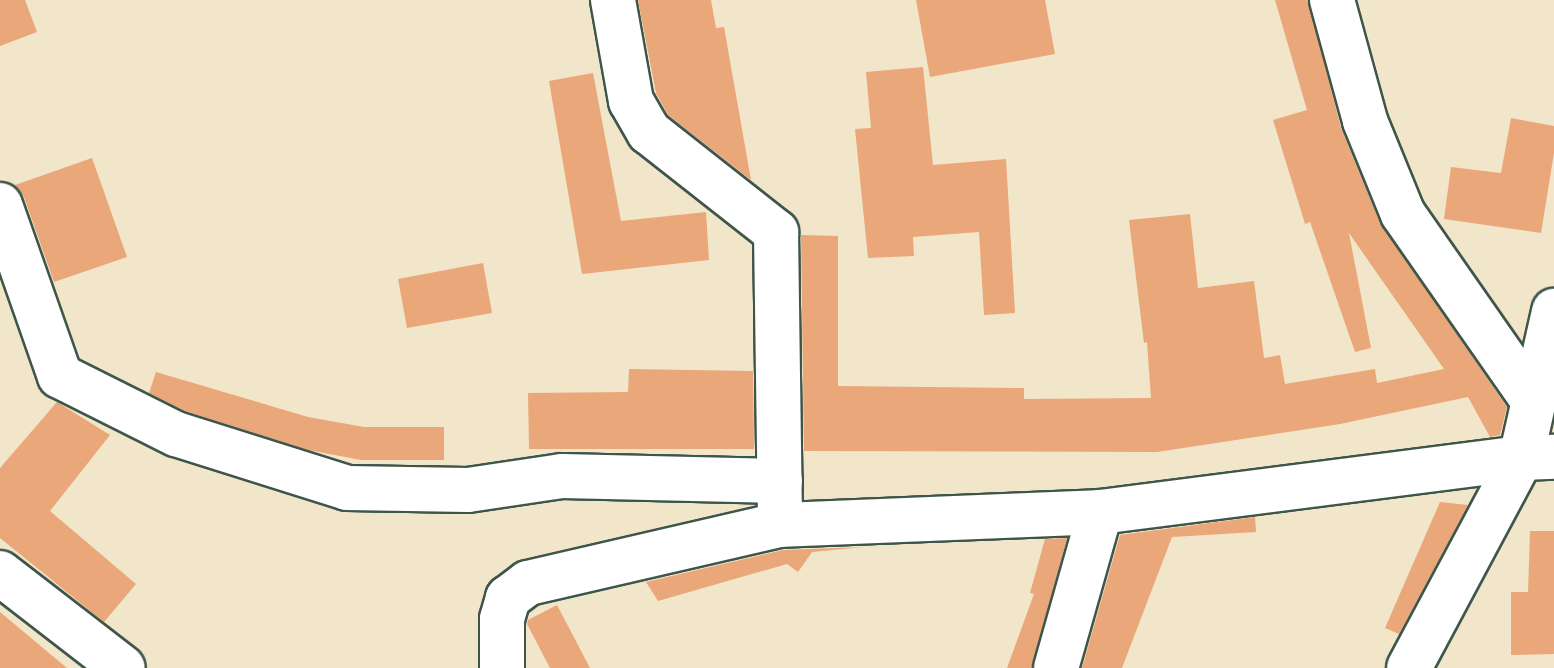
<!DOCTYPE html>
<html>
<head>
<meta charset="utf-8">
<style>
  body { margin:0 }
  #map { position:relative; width:1554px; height:668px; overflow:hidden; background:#f1e5ca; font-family:"Indie Flower",sans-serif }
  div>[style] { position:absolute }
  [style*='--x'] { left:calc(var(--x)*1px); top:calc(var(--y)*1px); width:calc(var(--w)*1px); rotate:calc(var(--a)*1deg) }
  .building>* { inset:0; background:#eaa77a }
  .roads { filter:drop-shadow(2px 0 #3e564a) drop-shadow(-2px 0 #3e564a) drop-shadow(0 2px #3e564a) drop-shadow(0 -2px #3e564a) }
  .minor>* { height:44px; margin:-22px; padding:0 22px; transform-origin:22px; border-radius:22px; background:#fff }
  span { translate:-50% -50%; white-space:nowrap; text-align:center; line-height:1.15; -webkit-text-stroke:6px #fff; paint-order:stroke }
</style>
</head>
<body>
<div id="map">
  <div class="building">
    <i style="clip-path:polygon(0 0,25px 0,37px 32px,0 46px)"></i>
    <i style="clip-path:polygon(638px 0,711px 0,716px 28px,724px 27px,751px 180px,668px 115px,656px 93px)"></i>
    <i style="clip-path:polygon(916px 0,1045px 0,1055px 54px,930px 77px)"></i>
    <i style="clip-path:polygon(1275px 0,1308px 0,1341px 128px,1380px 223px,1507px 407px,1500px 435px,1490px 437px,1468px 397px,1340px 424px,1157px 452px,804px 451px,801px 235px,838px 236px,838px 386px,1024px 388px,1024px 399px,1151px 398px,1147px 342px,1144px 343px,1129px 220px,1190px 214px,1198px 288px,1254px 281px,1264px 358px,1280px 355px,1285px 384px,1375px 369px,1377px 383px,1444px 369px,1349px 233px,1371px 348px,1355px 352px,1310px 222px,1305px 224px,1273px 120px,1307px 110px)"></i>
    <i style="clip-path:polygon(923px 67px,933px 165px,1006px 159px,1015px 313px,984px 315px,979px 232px,913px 237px,914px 256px,868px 258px,855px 129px,871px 128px,866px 72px)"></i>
    <i style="clip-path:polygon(593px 73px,621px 221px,706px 212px,709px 260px,582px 274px,549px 81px)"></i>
    <i style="clip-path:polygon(1511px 118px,1554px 126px,1554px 153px,1541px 233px,1444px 219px,1451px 167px,1501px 173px)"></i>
    <i style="clip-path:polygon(92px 158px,127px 257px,54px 282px,24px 197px,15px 185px)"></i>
    <i style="clip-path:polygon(483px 263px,492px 313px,407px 328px,398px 279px)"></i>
    <i style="clip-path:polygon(629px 369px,753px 371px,754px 449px,529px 449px,528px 393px,628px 392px)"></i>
    <i style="clip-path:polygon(156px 372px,308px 417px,364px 427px,444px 427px,444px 460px,361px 460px,308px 450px,185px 411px,149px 393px)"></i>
    <i style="clip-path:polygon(57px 402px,110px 435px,50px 511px,136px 584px,104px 622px,0 538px,0 468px)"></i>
    <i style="clip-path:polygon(1440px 502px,1468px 505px,1399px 634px,1385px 628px)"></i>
    <i style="clip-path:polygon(1255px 517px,1256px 532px,1172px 537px,1122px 668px,1082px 668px,1120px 535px)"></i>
    <i style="clip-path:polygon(1530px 531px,1554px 531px,1554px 654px,1511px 655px,1511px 592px,1528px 592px)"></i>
    <i style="clip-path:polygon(1067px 538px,1032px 668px,1007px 668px,1034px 594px,1030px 593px,1045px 539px)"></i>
    <i style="clip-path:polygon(864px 547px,812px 552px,798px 572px,787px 564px,658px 601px,646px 582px,783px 550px)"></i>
    <i style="clip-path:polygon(557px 605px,590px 668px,550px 668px,527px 624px,528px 620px)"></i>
    <i style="clip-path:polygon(0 612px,67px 668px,0 668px)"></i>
  </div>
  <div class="roads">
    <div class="minor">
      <i style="--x:613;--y:0;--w:103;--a:79.9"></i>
      <i style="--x:631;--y:101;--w:36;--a:60"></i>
      <i style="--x:649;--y:132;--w:162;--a:38.2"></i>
      <i style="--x:776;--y:232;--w:279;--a:89.2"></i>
      <i style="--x:1332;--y:0;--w:125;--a:74.7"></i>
      <i style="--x:1365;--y:121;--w:100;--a:67.8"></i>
      <i style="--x:1403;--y:214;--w:226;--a:55.1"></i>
      <i style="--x:0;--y:205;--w:181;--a:70.7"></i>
      <i style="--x:60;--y:376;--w:130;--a:26.6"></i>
      <i style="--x:176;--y:434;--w:179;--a:17.5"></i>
      <i style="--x:347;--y:488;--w:121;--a:0.9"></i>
      <i style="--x:468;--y:490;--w:95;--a:-8.5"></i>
      <i style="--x:562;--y:476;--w:218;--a:1.3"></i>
      <i style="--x:0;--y:573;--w:155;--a:37.7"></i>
      <i style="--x:502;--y:668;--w:49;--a:-90"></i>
      <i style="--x:502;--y:619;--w:22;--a:-74"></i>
      <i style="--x:508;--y:598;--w:25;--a:-37"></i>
      <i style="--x:528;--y:583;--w:259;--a:-13"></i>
      <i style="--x:780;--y:525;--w:320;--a:-2.3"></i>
      <i style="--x:1100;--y:512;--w:424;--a:-7.3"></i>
      <i style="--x:1521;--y:458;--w:33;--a:-2"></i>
      <i style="--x:1056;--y:668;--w:162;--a:-74.2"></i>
      <i style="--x:1409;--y:668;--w:238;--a:-61.9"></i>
      <i style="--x:1521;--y:458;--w:151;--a:-77.3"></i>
    </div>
  </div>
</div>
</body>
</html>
